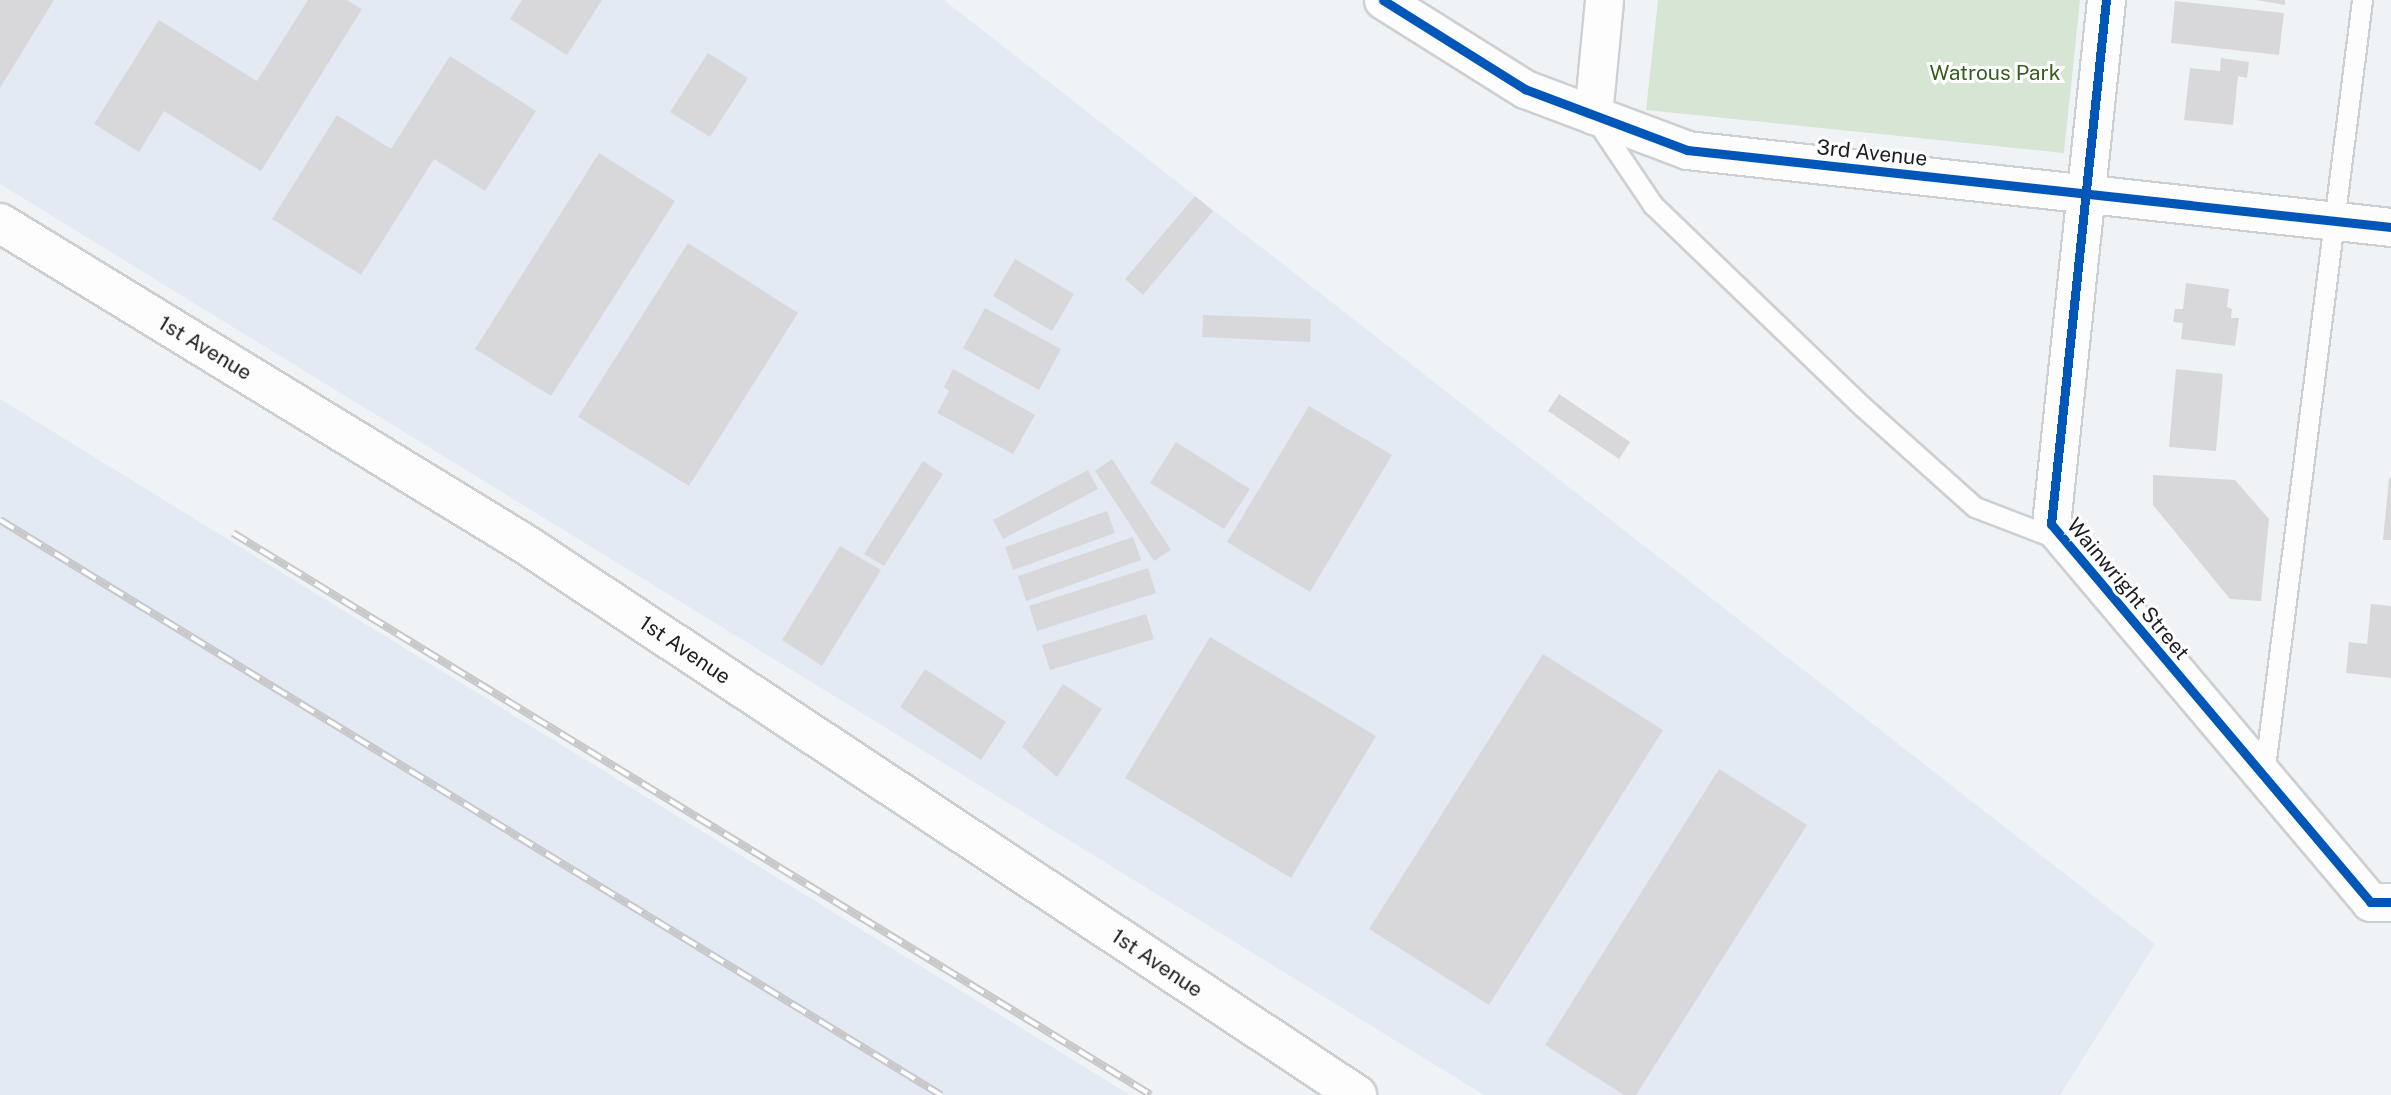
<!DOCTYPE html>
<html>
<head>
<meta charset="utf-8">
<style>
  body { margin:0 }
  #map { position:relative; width:2391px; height:1095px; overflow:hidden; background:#f0f3f6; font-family:"Public Sans",sans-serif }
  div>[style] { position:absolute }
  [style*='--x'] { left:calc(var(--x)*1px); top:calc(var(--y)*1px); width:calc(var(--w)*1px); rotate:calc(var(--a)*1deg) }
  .built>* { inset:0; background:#e3eaf4 }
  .green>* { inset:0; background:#d7e6d4 }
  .building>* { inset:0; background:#d8d8da }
  .roads { filter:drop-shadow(2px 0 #cdd0d3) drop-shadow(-2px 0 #cdd0d3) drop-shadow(0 2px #cdd0d3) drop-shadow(0 -2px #cdd0d3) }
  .service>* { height:19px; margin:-9.5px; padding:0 9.5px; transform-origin:9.5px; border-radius:9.5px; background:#fdfdfe }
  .minor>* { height:37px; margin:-18.5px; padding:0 18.5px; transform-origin:18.5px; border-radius:18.5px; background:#fdfdfe }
  .secondary>* { height:38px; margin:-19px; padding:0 19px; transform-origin:19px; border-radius:19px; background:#fdfdfe }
  .rail>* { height:8px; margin-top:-4px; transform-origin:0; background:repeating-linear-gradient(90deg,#fefefe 0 16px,#c8c8ca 0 32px); box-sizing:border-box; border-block:2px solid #c8c8ca }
  .cycleway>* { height:9px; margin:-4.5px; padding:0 4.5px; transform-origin:4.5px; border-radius:4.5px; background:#0057b8 }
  span { translate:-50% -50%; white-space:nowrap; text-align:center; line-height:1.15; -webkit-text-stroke:6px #fefefe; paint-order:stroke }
  .park-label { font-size:21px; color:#345e1d }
  .street-label { font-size:21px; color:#1b1d21 }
</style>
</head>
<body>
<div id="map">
  <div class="built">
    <i style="clip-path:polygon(0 0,944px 0,2155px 944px,2060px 1095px,1484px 1095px,0 184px)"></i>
    <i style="clip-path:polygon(0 399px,1130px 1095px,0 1095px)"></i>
  </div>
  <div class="green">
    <i style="clip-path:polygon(1658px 0,2080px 0,2064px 153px,1646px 110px)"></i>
  </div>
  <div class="building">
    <i style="clip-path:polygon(0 0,54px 0,0 88px)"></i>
    <i style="clip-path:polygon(308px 0,347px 0,362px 9px,261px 171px,164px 111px,139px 152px,94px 124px,159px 20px,257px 81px)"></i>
    <i style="clip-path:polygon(522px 0,602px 0,567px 55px,510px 19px)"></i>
    <i style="clip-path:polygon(2256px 0,2285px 0,2285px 5px)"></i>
    <i style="clip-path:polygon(2175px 1px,2284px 13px,2279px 55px,2171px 43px)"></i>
    <i style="clip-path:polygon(708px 53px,748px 78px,710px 137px,670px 112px)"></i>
    <i style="clip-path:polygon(450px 56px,536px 111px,485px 191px,434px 159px,361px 275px,272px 219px,337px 115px,391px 149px)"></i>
    <i style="clip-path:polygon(2221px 58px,2249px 62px,2247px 78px,2238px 76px,2233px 125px,2184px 120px,2190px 68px,2220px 71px)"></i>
    <i style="clip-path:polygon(599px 153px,675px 201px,551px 396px,475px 349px)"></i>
    <i style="clip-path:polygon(1195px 196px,1213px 211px,1143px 295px,1125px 279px)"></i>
    <i style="clip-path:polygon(688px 243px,798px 313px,689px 486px,578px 417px)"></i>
    <i style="clip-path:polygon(1015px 259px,1074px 294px,1052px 331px,993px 296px)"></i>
    <i style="clip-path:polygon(2186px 283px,2229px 289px,2227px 307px,2232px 309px,2231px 318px,2239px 318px,2235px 346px,2181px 339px,2183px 323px,2173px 322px,2175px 309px,2183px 309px)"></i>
    <i style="clip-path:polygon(985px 308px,1061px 349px,1039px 390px,963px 348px)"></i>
    <i style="clip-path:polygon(1203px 315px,1311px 319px,1310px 342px,1202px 337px)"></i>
    <i style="clip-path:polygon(953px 369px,1035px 415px,1013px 454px,937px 413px,949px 391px,944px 387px)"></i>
    <i style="clip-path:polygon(2176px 369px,2223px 374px,2216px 451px,2169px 447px)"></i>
    <i style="clip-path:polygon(1559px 394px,1630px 442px,1619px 459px,1548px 411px)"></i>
    <i style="clip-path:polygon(1309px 406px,1392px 455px,1310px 592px,1227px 542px)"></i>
    <i style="clip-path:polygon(1176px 442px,1250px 489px,1224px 529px,1150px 483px)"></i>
    <i style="clip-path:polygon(1112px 459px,1171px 550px,1154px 561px,1095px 471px)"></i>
    <i style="clip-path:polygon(923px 461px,943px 474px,884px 566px,864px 554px)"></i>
    <i style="clip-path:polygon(1088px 470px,1098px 489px,1003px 539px,993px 520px)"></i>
    <i style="clip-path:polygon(2153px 475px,2235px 480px,2269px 519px,2261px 601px,2230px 599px,2153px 505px)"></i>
    <i style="clip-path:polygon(2389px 478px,2391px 478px,2391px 540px,2383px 540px)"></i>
    <i style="clip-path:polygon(1107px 511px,1115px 533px,1013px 570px,1005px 547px)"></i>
    <i style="clip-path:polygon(1133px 537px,1141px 560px,1026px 601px,1018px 576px)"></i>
    <i style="clip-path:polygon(840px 546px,881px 570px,822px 666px,782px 640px)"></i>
    <i style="clip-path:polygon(1148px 568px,1156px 593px,1037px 631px,1029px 606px)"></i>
    <i style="clip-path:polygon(2371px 604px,2391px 606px,2391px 678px,2346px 673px,2349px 642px,2367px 644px)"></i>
    <i style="clip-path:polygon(1146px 614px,1154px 639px,1050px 670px,1042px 645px)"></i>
    <i style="clip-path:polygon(1210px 637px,1376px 736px,1291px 878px,1125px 778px)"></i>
    <i style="clip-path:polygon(1543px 654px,1663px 730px,1489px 1005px,1369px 929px)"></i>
    <i style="clip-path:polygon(925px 669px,1006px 722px,981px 760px,900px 707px)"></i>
    <i style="clip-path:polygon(1063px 684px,1102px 709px,1057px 777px,1022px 747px)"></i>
    <i style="clip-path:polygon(1719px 769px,1807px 825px,1636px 1095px,1624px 1095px,1545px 1045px)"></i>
  </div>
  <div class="roads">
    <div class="service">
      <i style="--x:1595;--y:119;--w:104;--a:56"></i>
      <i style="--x:1653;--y:205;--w:291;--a:43.9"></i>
      <i style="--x:1863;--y:407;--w:150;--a:41.8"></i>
      <i style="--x:1975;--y:507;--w:89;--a:21.1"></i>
      <i style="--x:2264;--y:775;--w:781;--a:-82.79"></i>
    </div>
    <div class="minor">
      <i style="--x:1383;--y:0;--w:168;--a:32.1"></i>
      <i style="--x:1525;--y:89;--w:173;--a:20.6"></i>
      <i style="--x:1687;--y:150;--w:708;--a:6.24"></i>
      <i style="--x:2106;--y:0;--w:527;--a:95.99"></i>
      <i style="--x:2051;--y:524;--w:495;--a:49.8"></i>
      <i style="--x:2370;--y:902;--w:21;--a:0"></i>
      <i style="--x:1593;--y:115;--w:116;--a:-84.5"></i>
    </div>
    <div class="secondary">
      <i style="--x:0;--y:223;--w:615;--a:31.44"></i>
      <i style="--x:525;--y:544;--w:998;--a:33.51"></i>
    </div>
  </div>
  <div class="rail">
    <i style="--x:0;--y:520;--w:1103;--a:31.43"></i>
    <i style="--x:233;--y:533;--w:1076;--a:31.47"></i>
  </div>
  <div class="cycleway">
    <i style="--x:1383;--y:0;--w:168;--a:32.1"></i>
    <i style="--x:1525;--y:89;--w:173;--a:20.6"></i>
    <i style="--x:1687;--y:150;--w:708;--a:6.24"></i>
    <i style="--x:2106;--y:0;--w:527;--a:95.99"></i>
    <i style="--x:2051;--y:524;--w:495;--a:49.8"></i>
    <i style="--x:2370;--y:902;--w:21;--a:0"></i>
  </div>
  <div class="park-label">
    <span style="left:1995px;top:73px">Watrous Park</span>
  </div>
  <div class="street-label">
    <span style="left:1872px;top:153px;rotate:6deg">3rd Avenue</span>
    <span style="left:205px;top:348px;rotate:31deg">1st Avenue</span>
    <span style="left:2128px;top:589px;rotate:50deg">Wainwright Street</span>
    <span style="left:685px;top:650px;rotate:34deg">1st Avenue</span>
    <span style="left:1157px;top:963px;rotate:34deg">1st Avenue</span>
  </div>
</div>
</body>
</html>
